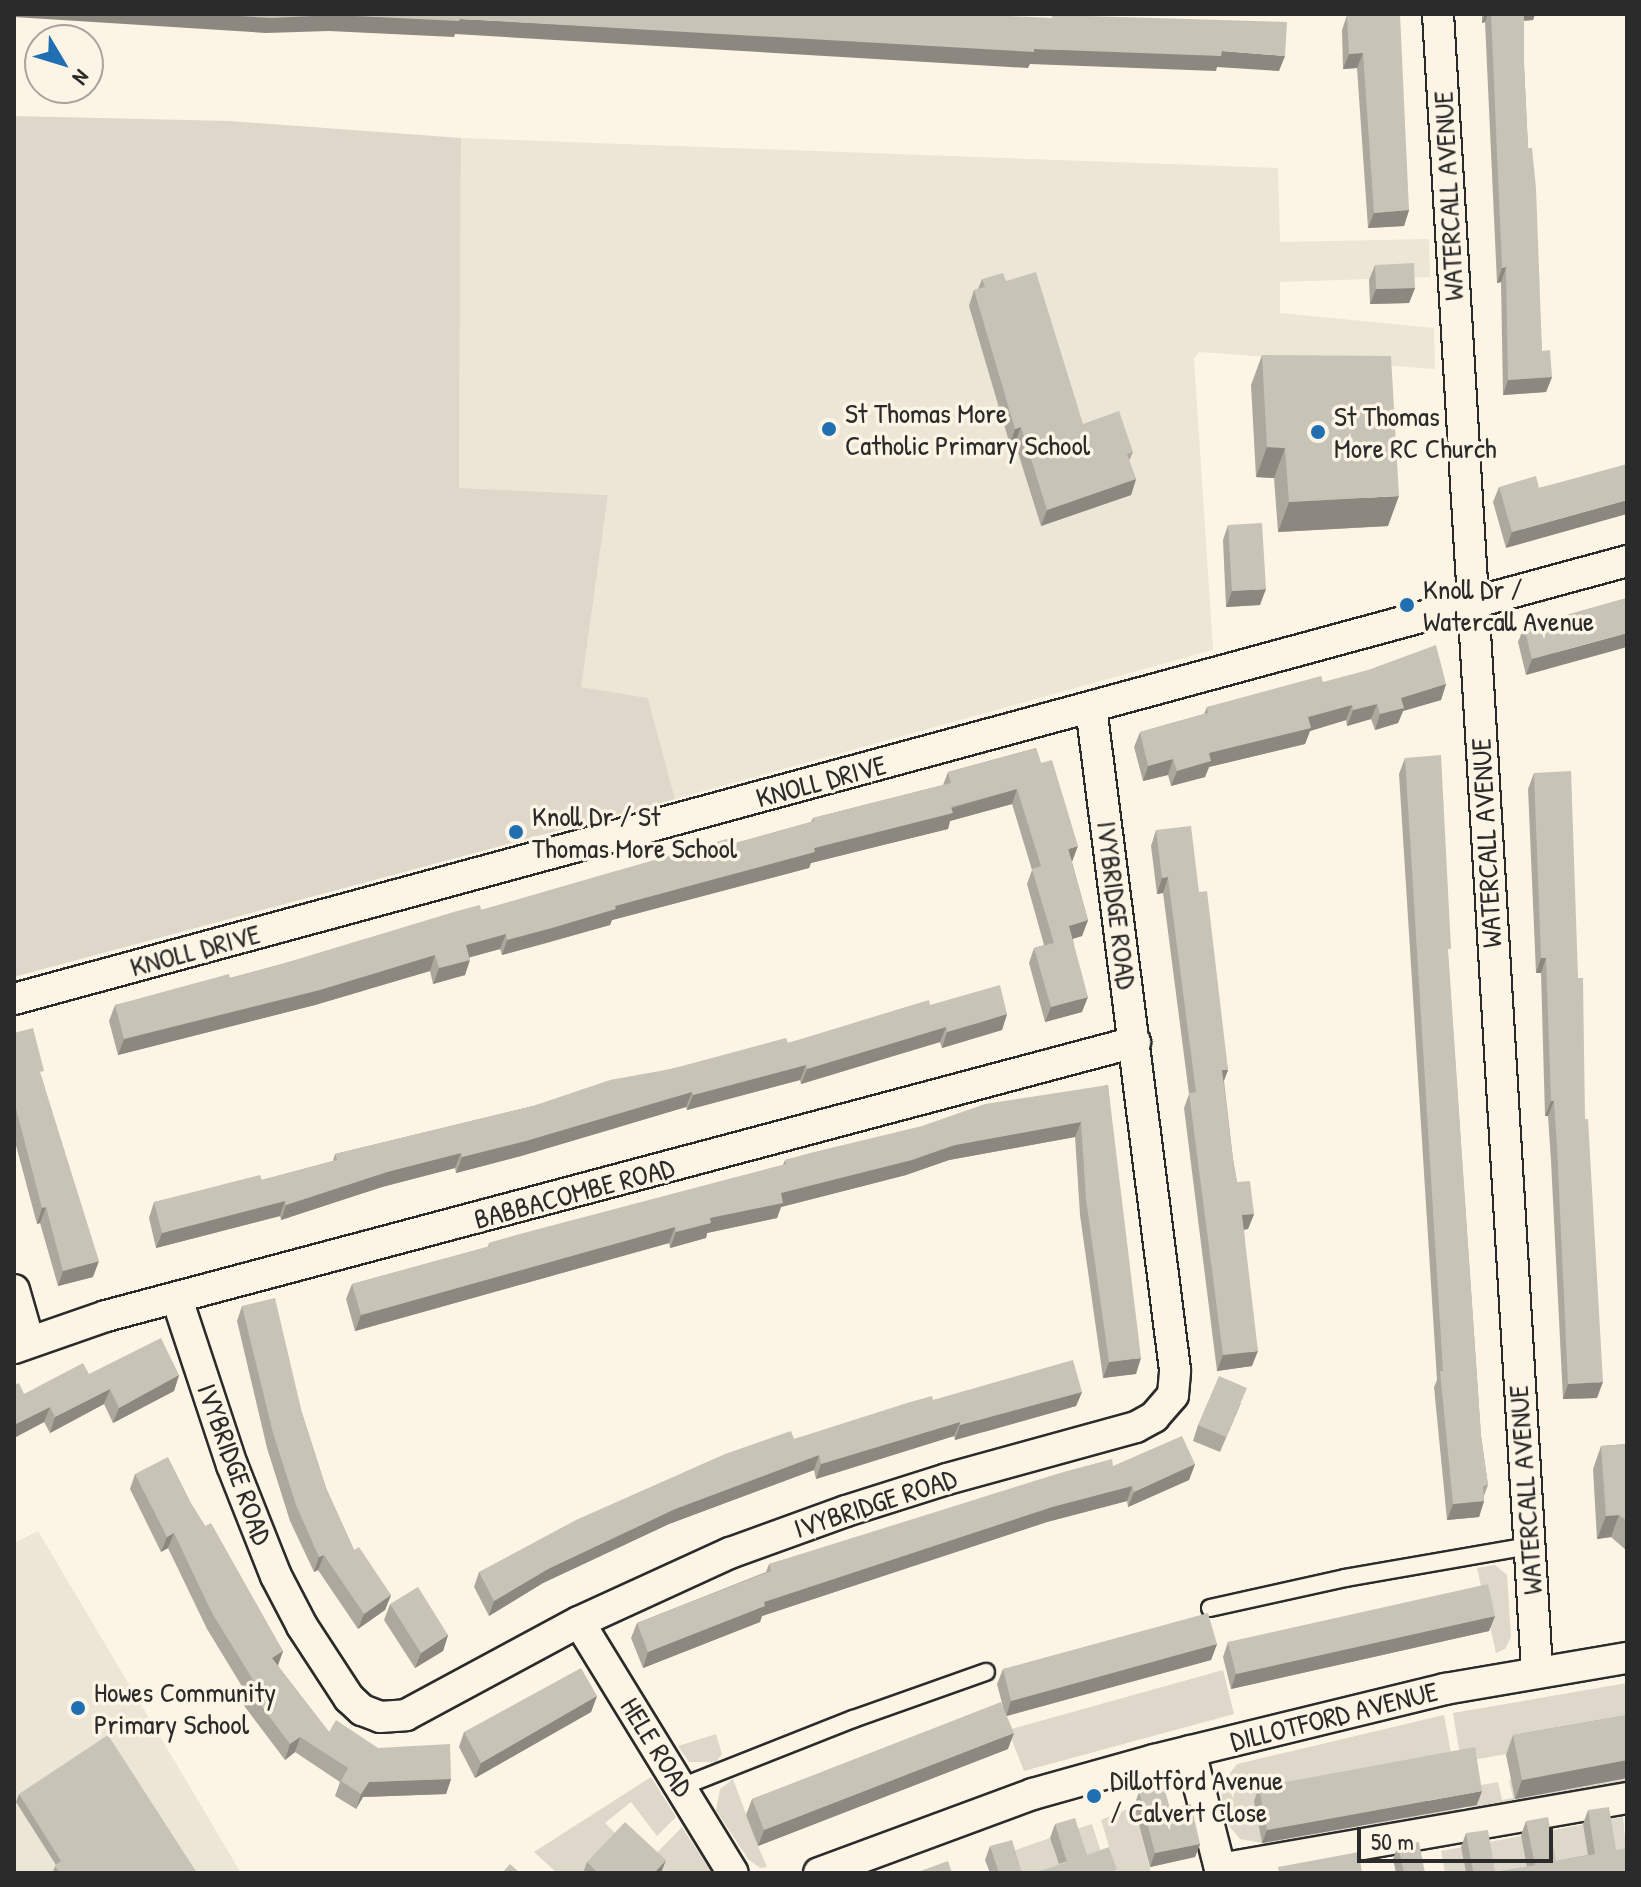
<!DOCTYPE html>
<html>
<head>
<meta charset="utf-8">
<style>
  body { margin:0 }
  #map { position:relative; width:1641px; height:1887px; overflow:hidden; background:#fcf5e5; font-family:"Patrick Hand",sans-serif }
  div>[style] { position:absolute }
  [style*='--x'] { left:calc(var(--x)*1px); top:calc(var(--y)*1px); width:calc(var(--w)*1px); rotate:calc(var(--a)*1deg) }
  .built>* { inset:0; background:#ece6d7 }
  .green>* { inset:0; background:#ded8ca }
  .roads { filter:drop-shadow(2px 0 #2b2b2b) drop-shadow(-2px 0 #2b2b2b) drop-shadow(0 2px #2b2b2b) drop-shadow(0 -2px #2b2b2b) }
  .service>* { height:16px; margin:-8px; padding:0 8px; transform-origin:8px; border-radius:8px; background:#fcf5e5 }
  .minor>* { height:30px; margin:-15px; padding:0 15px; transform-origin:15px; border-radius:15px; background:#fcf5e5 }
  .wall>* { inset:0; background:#aca89d }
  .shaded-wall>* { inset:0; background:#8c8880 }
  .building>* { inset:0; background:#c8c3b7 }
  .dots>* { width:22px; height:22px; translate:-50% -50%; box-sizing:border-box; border:4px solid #fcf5e5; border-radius:50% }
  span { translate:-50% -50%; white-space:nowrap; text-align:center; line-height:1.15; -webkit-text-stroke:7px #fcf5e5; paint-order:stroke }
  .street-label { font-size:28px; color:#2b2b2b }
  .poi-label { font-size:28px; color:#2b2b2b }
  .left { translate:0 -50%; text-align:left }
  .frame { position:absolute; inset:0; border:16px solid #2b2b2b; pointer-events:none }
  .north { position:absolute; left:24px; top:24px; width:80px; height:80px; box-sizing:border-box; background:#fcf5e5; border:2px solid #a8a49b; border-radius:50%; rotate:128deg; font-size:22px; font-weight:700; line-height:32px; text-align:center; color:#2b2b2b }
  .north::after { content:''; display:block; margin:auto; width:28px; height:36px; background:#1f6fb2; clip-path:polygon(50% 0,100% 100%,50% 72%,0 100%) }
  .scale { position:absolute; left:1357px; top:1827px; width:196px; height:36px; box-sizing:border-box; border:4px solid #2b2b2b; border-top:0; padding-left:10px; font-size:24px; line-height:28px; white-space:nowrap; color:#2b2b2b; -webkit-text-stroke:6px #fcf5e5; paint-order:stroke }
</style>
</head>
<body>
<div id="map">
  <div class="built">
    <i style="clip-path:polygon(461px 138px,1278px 168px,1280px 242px,1429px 239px,1430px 277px,1280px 282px,1280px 313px,1434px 328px,1435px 369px,1199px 352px,1194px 358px,1213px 650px,675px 799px,648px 698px,580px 687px,608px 495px,459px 489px)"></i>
    <i style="clip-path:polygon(38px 1531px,241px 1873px,14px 1873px,14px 1543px)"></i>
  </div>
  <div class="green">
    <i style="clip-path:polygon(14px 116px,230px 121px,461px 138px,459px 488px,608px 495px,581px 687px,648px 698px,675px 799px,14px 977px)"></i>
    <i style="clip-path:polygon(1495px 1565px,1507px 1575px,1511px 1637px,1505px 1649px,1496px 1653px,1477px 1568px)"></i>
    <i style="clip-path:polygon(1223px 1670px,1234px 1714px,1024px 1771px,1008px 1730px)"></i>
    <i style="clip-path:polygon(1627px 1683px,1627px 1733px,1461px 1762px,1453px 1713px)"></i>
    <i style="clip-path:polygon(1444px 1715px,1453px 1764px,1255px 1801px,1262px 1843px,1340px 1829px,1357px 1807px,1361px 1826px,1372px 1824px,1390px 1801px,1394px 1820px,1406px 1818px,1402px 1799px,1426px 1813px,1437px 1812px,1457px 1789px,1462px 1814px,1263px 1851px,1262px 1843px,1240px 1839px,1224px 1820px,1221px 1785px,1237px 1764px)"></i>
    <i style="clip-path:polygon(716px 1734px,722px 1754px,716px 1762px,689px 1762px,678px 1746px)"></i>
    <i style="clip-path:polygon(1627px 1759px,1627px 1783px,1470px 1812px,1468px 1806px,1479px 1804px,1476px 1786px,1498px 1782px,1502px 1800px,1513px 1798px,1509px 1780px)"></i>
    <i style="clip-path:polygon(651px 1777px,676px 1817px,657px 1836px,631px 1802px,605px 1823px,619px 1837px,585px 1873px,557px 1873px,534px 1852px)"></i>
    <i style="clip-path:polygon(733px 1779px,758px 1846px,767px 1867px,760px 1868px,748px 1859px,716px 1810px,720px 1789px)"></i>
    <i style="clip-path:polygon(1134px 1806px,1151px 1873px,1117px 1873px,1101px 1820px)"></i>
    <i style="clip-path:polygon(1623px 1817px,1627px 1861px,1560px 1873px,1445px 1873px,1441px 1851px)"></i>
    <i style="clip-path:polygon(1092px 1824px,1104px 1861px,1069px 1873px,1013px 1873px,1007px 1853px,1050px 1838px,1057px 1858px,1070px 1831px)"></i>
    <i style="clip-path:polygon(682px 1827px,712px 1873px,658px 1873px,647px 1863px)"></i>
  </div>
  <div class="roads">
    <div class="service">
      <i style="--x:1210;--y:1608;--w:138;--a:-12.5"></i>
      <i style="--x:1345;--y:1578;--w:186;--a:-9.9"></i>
      <i style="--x:681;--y:1787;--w:185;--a:-21.6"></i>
      <i style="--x:853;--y:1719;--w:141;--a:-19.5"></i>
    </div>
    <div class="minor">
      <i style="--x:1438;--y:14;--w:1661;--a:86.58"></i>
      <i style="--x:14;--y:999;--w:1671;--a:-15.19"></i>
      <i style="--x:14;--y:1290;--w:54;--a:73.9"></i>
      <i style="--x:177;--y:1299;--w:175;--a:71.7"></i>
      <i style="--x:232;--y:1465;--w:119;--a:68.4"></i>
      <i style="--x:276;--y:1576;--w:56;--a:62.5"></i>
      <i style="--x:302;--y:1626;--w:86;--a:56.9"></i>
      <i style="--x:349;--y:1698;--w:18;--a:43"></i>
      <i style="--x:362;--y:1710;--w:19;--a:21"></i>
      <i style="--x:380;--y:1717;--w:26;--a:-4"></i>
      <i style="--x:406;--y:1715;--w:196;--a:-28.3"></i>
      <i style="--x:579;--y:1622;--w:166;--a:-24.6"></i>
      <i style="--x:730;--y:1553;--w:123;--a:-19.9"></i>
      <i style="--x:846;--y:1511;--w:106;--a:-17.6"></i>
      <i style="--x:947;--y:1479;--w:196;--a:-15.4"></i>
      <i style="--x:1136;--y:1427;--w:21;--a:-29"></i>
      <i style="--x:1154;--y:1417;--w:29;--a:-49"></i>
      <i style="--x:1173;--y:1395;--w:25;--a:-85"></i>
      <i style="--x:1175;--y:1370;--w:668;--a:-97.22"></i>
      <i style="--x:14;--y:1348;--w:97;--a:-19.2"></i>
      <i style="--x:106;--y:1316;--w:1065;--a:-14.91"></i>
      <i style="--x:579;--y:1622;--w:294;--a:58.5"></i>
      <i style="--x:1190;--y:1751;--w:122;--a:75.7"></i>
      <i style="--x:1220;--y:1869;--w:413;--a:-9.9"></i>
      <i style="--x:819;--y:1873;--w:228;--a:-20.3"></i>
      <i style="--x:1033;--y:1794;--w:126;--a:-15.7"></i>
      <i style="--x:1154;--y:1760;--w:300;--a:-13.7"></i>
      <i style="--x:1445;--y:1689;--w:185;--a:-9.7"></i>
    </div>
  </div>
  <div class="wall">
    <i style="clip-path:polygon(1365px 14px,1409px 210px,1404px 226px,1368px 228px,1357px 68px,1343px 69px,1342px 30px,1347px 15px)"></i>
    <i style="clip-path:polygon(1482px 14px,1535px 14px,1533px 20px,1524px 21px,1524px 64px,1528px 148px,1542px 351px,1552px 377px,1546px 392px,1503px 395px,1501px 282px,1497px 283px,1485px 22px,1482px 23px)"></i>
    <i style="clip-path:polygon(1375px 265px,1415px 288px,1409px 303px,1370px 304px,1369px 280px)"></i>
    <i style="clip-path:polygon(982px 279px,1006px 281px,1083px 424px,1133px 452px,1129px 461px,1136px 479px,1131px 495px,1041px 526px,1015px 443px,1010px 445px,969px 306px,974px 290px,978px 289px)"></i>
    <i style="clip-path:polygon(1262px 355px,1388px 526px,1278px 532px,1274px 478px,1256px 477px,1251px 385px)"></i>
    <i style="clip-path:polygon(1564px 482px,1506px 548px,1493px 502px,1499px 487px,1539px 488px)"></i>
    <i style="clip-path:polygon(1228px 525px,1260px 605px,1226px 607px,1223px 540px)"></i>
    <i style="clip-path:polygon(1627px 598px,1526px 675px,1518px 642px,1524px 627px)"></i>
    <i style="clip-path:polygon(1323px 682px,1446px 684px,1441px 700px,1403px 711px,1398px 723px,1375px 730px,1371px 719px,1347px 726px,1346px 720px,1310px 731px,1305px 744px,1209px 767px,1205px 777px,1171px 786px,1168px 775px,1143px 781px,1134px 747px,1140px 732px,1204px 714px,1207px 707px)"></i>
    <i style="clip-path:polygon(1036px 748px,1072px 862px,1088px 920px,1082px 936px,1073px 939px,1082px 1012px,1045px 1022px,1029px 963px,1034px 948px,1044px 945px,1027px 884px,1032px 870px,1012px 804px,950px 821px,948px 829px,811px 863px,809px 868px,612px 920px,610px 925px,547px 943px,502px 955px,500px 949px,470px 957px,465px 975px,433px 984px,430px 971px,315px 1005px,118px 1055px,109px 1021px,115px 1005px,230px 978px,481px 910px,732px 844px,811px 822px,813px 818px,943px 785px,948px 772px)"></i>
    <i style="clip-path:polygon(1405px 758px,1448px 956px,1481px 1436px,1488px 1485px,1484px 1496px,1484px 1501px,1479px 1517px,1447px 1520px,1434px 1387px,1437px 1380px,1399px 774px)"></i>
    <i style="clip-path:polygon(1534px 773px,1578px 978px,1597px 1398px,1563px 1399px,1551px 1161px,1548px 1116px,1545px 1116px,1541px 973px,1536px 973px,1528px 789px)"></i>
    <i style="clip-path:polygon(1156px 830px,1199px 892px,1228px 1070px,1224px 1081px,1233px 1159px,1237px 1182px,1254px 1214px,1248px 1229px,1244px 1230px,1252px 1366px,1217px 1371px,1184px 1108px,1189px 1094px,1163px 893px,1157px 894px,1151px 846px)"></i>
    <i style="clip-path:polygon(930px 1005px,1007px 1014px,1002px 1030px,942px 1048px,940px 1042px,801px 1084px,800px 1080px,687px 1110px,686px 1107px,521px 1156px,456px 1173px,455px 1168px,382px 1187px,281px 1220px,280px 1216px,156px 1248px,149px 1218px,154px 1202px,262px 1180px,333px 1161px,335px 1154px,533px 1106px,671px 1069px,788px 1043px)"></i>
    <i style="clip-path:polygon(14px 1033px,42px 1078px,93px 1277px,58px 1286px,40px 1223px,37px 1224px,14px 1138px)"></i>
    <i style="clip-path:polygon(1108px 1085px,1136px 1374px,1103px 1378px,1080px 1215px,1075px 1137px,949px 1160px,906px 1175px,781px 1207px,777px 1218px,707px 1233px,706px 1238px,670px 1248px,669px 1243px,355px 1331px,346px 1299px,352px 1284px,488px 1247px,489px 1243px,783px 1165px,785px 1160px)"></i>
    <i style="clip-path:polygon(242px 1306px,302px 1413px,326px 1488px,354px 1550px,391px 1595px,385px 1610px,358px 1629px,318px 1570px,314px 1572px,290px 1521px,267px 1448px,237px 1321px)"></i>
    <i style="clip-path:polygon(89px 1374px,179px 1375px,174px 1391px,113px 1423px,104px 1404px,50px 1433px,44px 1422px,14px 1438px,14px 1385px,24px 1394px)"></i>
    <i style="clip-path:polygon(1082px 1392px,1076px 1406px,955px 1440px,954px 1436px,816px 1479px,814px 1470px,669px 1524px,543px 1583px,489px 1616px,474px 1587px,479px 1572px,794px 1439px,933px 1400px)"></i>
    <i style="clip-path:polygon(1241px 1403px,1220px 1452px,1193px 1441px,1198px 1425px)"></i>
    <i style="clip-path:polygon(1627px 1444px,1627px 1551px,1611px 1537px,1597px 1539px,1593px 1469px,1601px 1446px)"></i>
    <i style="clip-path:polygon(1195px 1464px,1189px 1480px,1128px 1507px,1127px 1501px,1047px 1522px,762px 1616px,760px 1622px,643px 1668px,631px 1638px,637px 1623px,766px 1572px,769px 1564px,1113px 1466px)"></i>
    <i style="clip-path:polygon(135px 1474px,192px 1505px,283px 1651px,278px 1666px,329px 1732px,378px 1748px,451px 1779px,446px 1794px,363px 1797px,356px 1809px,335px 1796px,340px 1782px,295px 1752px,285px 1760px,242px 1703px,246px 1693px,207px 1629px,168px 1548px,161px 1552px,130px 1489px)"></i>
    <i style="clip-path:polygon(390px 1604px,448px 1635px,443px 1651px,415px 1668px,384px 1620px)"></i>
    <i style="clip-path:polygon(1495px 1616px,1489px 1631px,1231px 1689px,1223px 1657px,1228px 1642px)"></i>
    <i style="clip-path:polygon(1217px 1644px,1211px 1660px,1007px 1716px,1008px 1749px,758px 1846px,746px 1815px,752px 1799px,1003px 1707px,997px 1684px,1003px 1669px)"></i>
    <i style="clip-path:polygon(597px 1696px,591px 1712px,475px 1778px,459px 1747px,464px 1732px)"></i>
    <i style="clip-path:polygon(1627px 1715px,1627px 1778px,1515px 1799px,1506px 1755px,1513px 1735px)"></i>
    <i style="clip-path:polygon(1259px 1787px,1477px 1805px,1262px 1843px,1254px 1801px)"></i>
    <i style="clip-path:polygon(1139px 1792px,1170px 1809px,1200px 1844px,1195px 1857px,1150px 1867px,1134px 1806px)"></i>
    <i style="clip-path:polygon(19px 1794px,197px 1873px,52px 1873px,56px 1865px,16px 1802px)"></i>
    <i style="clip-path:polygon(1588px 1810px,1616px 1850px,1627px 1873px,1466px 1872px,1461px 1847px,1466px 1833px,1495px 1872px,1527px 1867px,1521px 1835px,1526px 1821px,1556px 1861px,1588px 1855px,1583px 1824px)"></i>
    <i style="clip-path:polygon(1055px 1824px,1087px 1855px,1059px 1864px,1050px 1838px)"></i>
    <i style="clip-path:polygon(1398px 1845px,1425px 1873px,1396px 1873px,1393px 1859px)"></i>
    <i style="clip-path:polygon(990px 1846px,1022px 1873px,990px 1873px,985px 1860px)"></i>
    <i style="clip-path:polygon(587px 1862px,661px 1873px,583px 1873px)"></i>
  </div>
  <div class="shaded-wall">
    <i style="clip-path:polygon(14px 14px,208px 14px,334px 15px,460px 19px,1034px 49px,1222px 51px,1285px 56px,1279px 71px,1217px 67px,1216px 71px,1030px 64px,1028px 68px,455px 34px,454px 37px,329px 31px,266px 33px,14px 17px)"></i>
    <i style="clip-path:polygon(1485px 14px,1488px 14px,1485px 22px,1482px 23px)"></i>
    <i style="clip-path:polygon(1521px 14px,1535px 14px,1533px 20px,1519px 21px)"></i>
    <i style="clip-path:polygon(1363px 53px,1357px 68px,1343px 69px,1349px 54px)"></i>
    <i style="clip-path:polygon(1409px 210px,1404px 226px,1368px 228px,1374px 213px)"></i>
    <i style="clip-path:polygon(1506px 267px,1501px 282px,1497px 283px,1502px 268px)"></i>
    <i style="clip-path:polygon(1415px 288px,1409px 303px,1370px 304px,1376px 289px)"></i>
    <i style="clip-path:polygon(1552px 377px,1546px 392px,1503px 395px,1508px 380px)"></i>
    <i style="clip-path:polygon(1021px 427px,1015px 443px,1010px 445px,1015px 429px)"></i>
    <i style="clip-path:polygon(1267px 447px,1285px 448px,1274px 478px,1256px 477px)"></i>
    <i style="clip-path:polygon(1136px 479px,1131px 495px,1041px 526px,1047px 510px)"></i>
    <i style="clip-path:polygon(1399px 496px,1388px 526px,1278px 532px,1289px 502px)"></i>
    <i style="clip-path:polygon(1627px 500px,1627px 514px,1506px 548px,1512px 532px)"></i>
    <i style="clip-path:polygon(1266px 589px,1260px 605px,1226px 607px,1232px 591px)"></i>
    <i style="clip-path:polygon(1627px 633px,1627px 647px,1526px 675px,1532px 659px)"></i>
    <i style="clip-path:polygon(1446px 684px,1441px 700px,1403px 711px,1398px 723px,1375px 730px,1380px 714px,1401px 698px)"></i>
    <i style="clip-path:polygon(1377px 704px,1371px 719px,1347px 726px,1353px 710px)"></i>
    <i style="clip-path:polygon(1352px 705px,1346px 720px,1310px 731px,1305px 744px,1209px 767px,1205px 777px,1171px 786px,1177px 771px,1209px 753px,1308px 717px)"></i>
    <i style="clip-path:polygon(1173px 759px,1168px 775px,1143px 781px,1148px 766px)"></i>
    <i style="clip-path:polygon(1017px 789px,1012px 804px,950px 821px,948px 829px,811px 863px,809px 868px,612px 920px,610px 925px,502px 955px,507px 940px,615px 906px)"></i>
    <i style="clip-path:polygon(1078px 846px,1072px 862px,1068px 849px)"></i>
    <i style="clip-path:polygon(1168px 877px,1163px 893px,1157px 894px,1162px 878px)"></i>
    <i style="clip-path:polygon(1088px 920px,1082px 936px,1064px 941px,1069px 926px)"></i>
    <i style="clip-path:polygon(506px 934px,500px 949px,460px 960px,466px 945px)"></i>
    <i style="clip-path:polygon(435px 955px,430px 971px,315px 1005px,118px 1055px,124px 1039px)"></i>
    <i style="clip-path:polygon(1541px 958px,1546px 958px,1541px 973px,1536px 973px)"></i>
    <i style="clip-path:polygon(470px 960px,465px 975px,433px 984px,439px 968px)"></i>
    <i style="clip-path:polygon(1088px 997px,1082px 1012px,1045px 1022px,1051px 1007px)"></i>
    <i style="clip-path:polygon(1007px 1014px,1002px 1030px,942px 1048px,947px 1032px)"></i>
    <i style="clip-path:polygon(946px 1027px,940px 1042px,801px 1084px,807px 1069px)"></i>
    <i style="clip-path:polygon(806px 1065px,800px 1080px,687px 1110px,693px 1095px)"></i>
    <i style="clip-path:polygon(1222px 1070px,1228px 1070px,1222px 1085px)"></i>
    <i style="clip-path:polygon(692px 1092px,686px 1107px,521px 1156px,456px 1173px,462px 1157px)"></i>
    <i style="clip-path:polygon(1551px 1101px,1554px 1101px,1548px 1116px,1545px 1116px)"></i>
    <i style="clip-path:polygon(1081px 1122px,1075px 1137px,949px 1160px,906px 1175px,781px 1207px,777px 1218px,707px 1233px,706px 1238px,670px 1248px,676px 1232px,710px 1218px,781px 1193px,955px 1145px)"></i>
    <i style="clip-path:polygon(461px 1153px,455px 1168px,382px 1187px,281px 1220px,286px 1205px,387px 1172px)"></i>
    <i style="clip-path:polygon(285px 1201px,280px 1216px,156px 1248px,162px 1233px)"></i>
    <i style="clip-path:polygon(46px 1207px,40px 1223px,37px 1224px,42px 1208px)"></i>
    <i style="clip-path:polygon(1254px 1214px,1248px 1229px,1236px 1230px,1242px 1215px)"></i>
    <i style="clip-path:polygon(675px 1227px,669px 1243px,355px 1331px,361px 1315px)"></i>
    <i style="clip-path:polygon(99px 1261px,93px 1277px,58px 1286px,63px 1271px)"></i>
    <i style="clip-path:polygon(1258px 1351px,1252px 1366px,1217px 1371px,1223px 1355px)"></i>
    <i style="clip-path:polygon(1141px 1358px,1136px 1374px,1103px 1378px,1109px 1362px)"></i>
    <i style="clip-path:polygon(179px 1375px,174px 1391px,113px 1423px,119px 1408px)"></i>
    <i style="clip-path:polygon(1603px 1382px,1597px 1398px,1563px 1399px,1568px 1384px)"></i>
    <i style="clip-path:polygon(110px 1389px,104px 1404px,50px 1433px,55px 1417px)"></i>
    <i style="clip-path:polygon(1082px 1392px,1076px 1406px,955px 1440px,960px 1425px)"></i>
    <i style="clip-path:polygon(50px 1407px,44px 1422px,14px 1438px,14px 1425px)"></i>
    <i style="clip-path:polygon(960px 1422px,954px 1436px,816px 1479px,821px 1464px)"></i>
    <i style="clip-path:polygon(819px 1455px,814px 1470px,669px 1524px,543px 1583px,489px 1616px,494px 1601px,548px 1569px,675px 1509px)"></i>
    <i style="clip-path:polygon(1195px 1464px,1189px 1480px,1128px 1507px,1134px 1492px)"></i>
    <i style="clip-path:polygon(1132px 1486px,1127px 1501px,1047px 1522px,762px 1616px,760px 1622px,643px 1668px,648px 1652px,764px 1602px,1052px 1507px)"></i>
    <i style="clip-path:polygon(1484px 1501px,1479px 1517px,1447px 1520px,1453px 1504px)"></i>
    <i style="clip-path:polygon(1619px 1515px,1611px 1537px,1597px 1539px,1606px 1516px)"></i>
    <i style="clip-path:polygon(174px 1533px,168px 1548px,161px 1552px,167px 1537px)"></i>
    <i style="clip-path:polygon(324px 1555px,318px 1570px,314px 1572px,319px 1557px)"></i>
    <i style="clip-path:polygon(391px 1595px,385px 1610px,358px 1629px,364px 1614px)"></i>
    <i style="clip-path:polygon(1495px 1616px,1489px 1631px,1231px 1689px,1236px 1674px)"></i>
    <i style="clip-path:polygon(448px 1635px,443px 1651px,415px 1668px,421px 1653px)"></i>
    <i style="clip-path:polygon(1217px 1644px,1211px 1660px,1006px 1716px,1011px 1701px)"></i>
    <i style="clip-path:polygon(283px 1651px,277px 1667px,272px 1658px)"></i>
    <i style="clip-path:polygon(597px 1696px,591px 1712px,475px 1778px,481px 1763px)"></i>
    <i style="clip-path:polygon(1014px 1733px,1008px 1749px,758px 1846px,764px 1830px)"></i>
    <i style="clip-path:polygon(300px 1737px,295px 1752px,285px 1760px,290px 1744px)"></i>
    <i style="clip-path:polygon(1627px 1760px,1627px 1778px,1515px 1799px,1522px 1780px)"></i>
    <i style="clip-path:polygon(451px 1779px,446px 1794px,363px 1797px,356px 1809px,361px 1794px,369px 1782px)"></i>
    <i style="clip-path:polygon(1482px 1791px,1477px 1805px,1262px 1843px,1267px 1830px)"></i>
    <i style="clip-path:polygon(1200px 1844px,1195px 1857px,1150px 1867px,1155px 1853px)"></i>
    <i style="clip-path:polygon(666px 1860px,661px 1873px,654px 1873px)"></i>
  </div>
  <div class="building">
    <i style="clip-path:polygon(208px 14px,967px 14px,1052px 18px,1052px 15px,1287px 22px,1285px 56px,1222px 51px,1221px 56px,1034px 49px,1034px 52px,460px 19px,459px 21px,334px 15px,272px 18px)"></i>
    <i style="clip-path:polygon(1365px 14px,1400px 14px,1409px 210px,1374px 213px,1363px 53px,1349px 54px,1347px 15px)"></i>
    <i style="clip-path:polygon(1491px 14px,1524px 14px,1524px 64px,1528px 148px,1532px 148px,1536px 188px,1542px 351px,1550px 350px,1552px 377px,1508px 380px,1506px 267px,1502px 268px)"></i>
    <i style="clip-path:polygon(1414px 263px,1415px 288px,1376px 289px,1375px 265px)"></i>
    <i style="clip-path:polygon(1036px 272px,1083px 424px,1119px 411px,1133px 452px,1127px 454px,1136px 479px,1047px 510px,1021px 427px,1015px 429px,974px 290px,985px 287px,982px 279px,1003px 273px,1006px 281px)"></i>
    <i style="clip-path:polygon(1262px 355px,1391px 356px,1399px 496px,1289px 502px,1285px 448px,1267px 447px)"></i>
    <i style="clip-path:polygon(1627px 464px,1627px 500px,1512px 532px,1499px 487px,1536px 476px,1539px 488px)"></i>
    <i style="clip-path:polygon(1262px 523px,1266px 589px,1232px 591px,1228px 525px)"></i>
    <i style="clip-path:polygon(1627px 598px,1627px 633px,1532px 659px,1524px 627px)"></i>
    <i style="clip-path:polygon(1436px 645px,1446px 684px,1401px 698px,1404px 708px,1380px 714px,1377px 704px,1353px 710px,1352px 705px,1308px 717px,1311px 728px,1209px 753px,1211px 761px,1177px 771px,1173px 759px,1148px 766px,1140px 732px,1208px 713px,1207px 707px,1321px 676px,1323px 682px,1368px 670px)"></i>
    <i style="clip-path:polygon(1036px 748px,1041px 763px,1052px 760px,1078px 846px,1068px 849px,1088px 920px,1069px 926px,1088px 997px,1051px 1007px,1034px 948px,1054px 943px,1032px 869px,1041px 866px,1017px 789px,951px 807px,953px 813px,814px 848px,815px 852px,615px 906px,616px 909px,552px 928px,507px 940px,506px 934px,466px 945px,470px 960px,439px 968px,435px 955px,320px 990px,124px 1039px,115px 1005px,229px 974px,230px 978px,272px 967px,457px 911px,480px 905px,481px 910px,730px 838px,732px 844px,776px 832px,814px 821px,813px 818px,951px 783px,948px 772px)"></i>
    <i style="clip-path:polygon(1441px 755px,1451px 949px,1448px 949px,1481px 1436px,1488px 1485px,1483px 1486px,1484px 1501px,1453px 1504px,1440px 1371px,1443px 1371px,1405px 758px)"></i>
    <i style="clip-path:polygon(1571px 771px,1578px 978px,1583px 978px,1585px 1119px,1588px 1119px,1603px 1382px,1568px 1384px,1557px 1146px,1554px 1101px,1551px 1101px,1546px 958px,1541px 958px,1534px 773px)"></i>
    <i style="clip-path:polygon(1191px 826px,1199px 892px,1207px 891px,1228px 1070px,1222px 1070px,1233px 1159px,1237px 1182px,1250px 1181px,1254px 1214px,1242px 1215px,1258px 1351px,1223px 1355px,1189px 1093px,1196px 1092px,1168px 877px,1162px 878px,1156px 830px)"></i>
    <i style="clip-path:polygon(1000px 985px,1007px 1014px,978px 1023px,947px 1032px,946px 1027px,807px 1069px,806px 1065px,693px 1095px,692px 1092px,526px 1141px,462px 1157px,461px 1153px,387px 1172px,286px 1205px,285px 1201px,162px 1233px,154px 1202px,260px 1175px,262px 1180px,337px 1160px,335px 1154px,533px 1106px,610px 1080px,671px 1069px,786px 1038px,788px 1043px,929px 1000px,930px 1005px)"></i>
    <i style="clip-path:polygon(33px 1028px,44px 1071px,40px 1072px,99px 1261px,63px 1271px,46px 1207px,42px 1208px,14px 1101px,14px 1033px)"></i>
    <i style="clip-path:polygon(1108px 1085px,1141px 1358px,1109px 1362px,1086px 1199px,1081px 1122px,955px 1145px,912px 1160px,781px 1193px,783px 1203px,710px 1218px,711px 1223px,676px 1232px,675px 1227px,361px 1315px,352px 1284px,490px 1246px,489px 1243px,516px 1235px,786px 1164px,785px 1160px,810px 1153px,922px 1126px,985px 1104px)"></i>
    <i style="clip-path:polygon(275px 1298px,302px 1413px,326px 1488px,354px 1550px,359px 1547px,391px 1595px,364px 1614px,324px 1555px,319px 1557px,296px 1505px,273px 1433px,242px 1306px)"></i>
    <i style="clip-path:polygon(161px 1338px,179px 1375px,119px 1408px,110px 1389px,55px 1417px,50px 1407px,14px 1425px,14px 1385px,19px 1383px,24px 1394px,83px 1363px,89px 1374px)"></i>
    <i style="clip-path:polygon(1073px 1360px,1082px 1392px,960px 1425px,960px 1422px,821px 1464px,819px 1455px,675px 1509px,548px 1569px,494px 1601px,479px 1572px,576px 1520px,725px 1454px,791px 1431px,794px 1439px,907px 1403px,932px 1396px,933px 1400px)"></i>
    <i style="clip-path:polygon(1219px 1376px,1247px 1388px,1226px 1437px,1198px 1425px)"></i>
    <i style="clip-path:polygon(1182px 1436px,1195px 1464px,1134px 1492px,1132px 1486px,1052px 1507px,764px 1602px,765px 1606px,648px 1652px,637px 1623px,771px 1571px,769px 1564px,1060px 1473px,1112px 1459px,1113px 1466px)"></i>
    <i style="clip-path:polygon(1627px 1444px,1627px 1521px,1619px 1515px,1606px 1516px,1601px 1446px)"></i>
    <i style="clip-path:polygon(168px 1457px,192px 1505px,205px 1526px,211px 1523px,283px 1651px,272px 1658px,329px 1732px,336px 1720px,378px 1748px,450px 1744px,451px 1779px,369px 1782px,361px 1794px,341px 1781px,348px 1768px,300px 1737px,290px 1744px,248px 1688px,255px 1683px,212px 1613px,174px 1533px,167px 1537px,135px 1474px)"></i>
    <i style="clip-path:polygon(1488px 1584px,1495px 1616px,1236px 1674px,1228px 1642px)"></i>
    <i style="clip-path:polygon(418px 1587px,448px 1635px,421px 1653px,390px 1604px)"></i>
    <i style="clip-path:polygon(1208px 1613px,1217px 1644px,1011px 1701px,1003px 1669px)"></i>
    <i style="clip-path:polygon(581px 1668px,597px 1696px,481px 1763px,464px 1732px)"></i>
    <i style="clip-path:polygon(1001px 1702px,1014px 1733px,764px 1830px,752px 1799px)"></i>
    <i style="clip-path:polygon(1627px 1715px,1627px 1760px,1522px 1780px,1513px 1735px)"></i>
    <i style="clip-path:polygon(108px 1735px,197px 1873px,59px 1873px,55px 1865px,61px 1861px,19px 1794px)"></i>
    <i style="clip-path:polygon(1475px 1747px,1482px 1791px,1267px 1830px,1259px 1787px)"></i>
    <i style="clip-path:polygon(1164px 1786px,1170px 1809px,1191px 1804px,1200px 1844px,1155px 1853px,1139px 1792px)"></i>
    <i style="clip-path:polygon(1609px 1807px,1616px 1850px,1627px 1848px,1627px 1872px,1621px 1873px,1461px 1873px,1473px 1871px,1466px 1833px,1488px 1830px,1495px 1872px,1535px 1865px,1526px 1821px,1548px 1817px,1556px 1861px,1595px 1854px,1588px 1810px)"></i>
    <i style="clip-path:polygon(1075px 1818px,1087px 1855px,1109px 1847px,1117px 1870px,1109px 1873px,1034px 1873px,1067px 1862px,1055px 1824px)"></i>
    <i style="clip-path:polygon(625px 1822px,666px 1860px,654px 1873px,598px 1873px,587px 1862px)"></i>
    <i style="clip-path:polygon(1012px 1840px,1022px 1873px,999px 1873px,990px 1846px)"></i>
    <i style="clip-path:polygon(1419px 1842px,1425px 1873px,1404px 1873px,1398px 1845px)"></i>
    <i style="clip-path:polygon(1359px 1852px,1362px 1873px,1279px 1873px,1278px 1867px)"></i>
    <i style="clip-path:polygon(948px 1861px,952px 1873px,915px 1873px)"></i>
    <i style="clip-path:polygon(510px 1864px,520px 1873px,502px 1873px)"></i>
  </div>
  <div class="dots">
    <i style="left:829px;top:429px;background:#1f6fb2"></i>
    <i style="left:1318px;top:432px;background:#1f6fb2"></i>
    <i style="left:1407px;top:605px;background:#1f6fb2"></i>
    <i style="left:516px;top:832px;background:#1f6fb2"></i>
    <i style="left:78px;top:1708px;background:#1f6fb2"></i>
    <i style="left:1094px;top:1796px;background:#1f6fb2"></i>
  </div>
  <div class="street-label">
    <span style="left:1448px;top:196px;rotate:-93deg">WATERCALL AVENUE</span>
    <span style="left:821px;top:781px;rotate:-15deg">KNOLL DRIVE</span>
    <span style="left:1486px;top:843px;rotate:-93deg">WATERCALL AVENUE</span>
    <span style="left:1117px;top:905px;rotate:83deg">IVYBRIDGE ROAD</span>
    <span style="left:195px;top:950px;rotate:-15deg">KNOLL DRIVE</span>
    <span style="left:574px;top:1193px;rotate:-15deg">BABBACOMBE ROAD</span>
    <span style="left:235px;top:1464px;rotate:70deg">IVYBRIDGE ROAD</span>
    <span style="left:1525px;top:1490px;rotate:-94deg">WATERCALL AVENUE</span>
    <span style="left:875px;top:1503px;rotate:-18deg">IVYBRIDGE ROAD</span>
    <span style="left:1334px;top:1716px;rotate:-14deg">DILLOTFORD AVENUE</span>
    <span style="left:657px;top:1747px;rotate:58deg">HELE ROAD</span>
  </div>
  <div class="poi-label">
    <span class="left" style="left:845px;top:429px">St Thomas More<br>Catholic Primary School</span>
    <span class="left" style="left:1334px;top:432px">St Thomas<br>More RC Church</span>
    <span class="left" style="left:1423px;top:605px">Knoll Dr /<br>Watercall Avenue</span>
    <span class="left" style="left:532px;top:832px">Knoll Dr / St<br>Thomas More School</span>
    <span class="left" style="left:94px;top:1708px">Howes Community<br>Primary School</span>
    <span class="left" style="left:1110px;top:1796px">Dillotford Avenue<br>/ Calvert Close</span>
  </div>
  <div class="frame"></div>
  <div class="north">N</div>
  <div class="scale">50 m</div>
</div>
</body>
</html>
